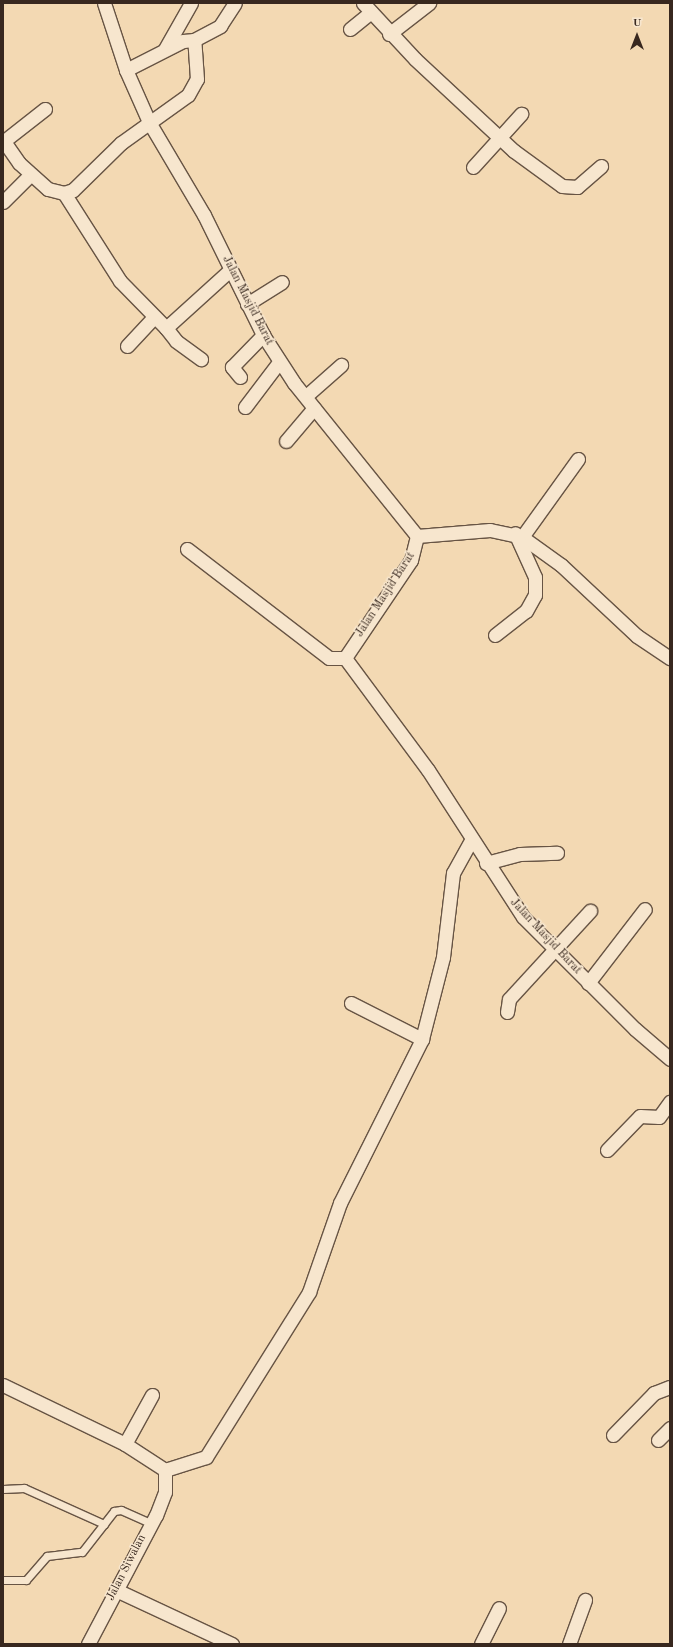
<!DOCTYPE html>
<html>
<head>
<meta charset="utf-8">
<style>
  body { margin:0 }
  #map { position:relative; width:673px; height:1647px; overflow:hidden; background:#f3d9b3; font-family:"Old Standard TT",serif }
  div>[style] { position:absolute }
  [style*='--x'] { left:calc(var(--x)*1px); top:calc(var(--y)*1px); width:calc(var(--w)*1px); rotate:calc(var(--a)*1deg) }
  .roads { filter:drop-shadow(1px 0 #675444) drop-shadow(-1px 0 #675444) drop-shadow(0 1px #675444) drop-shadow(0 -1px #675444) }
  .lane>* { height:7px; margin:-3.5px; padding:0 3.5px; transform-origin:3.5px; border-radius:3.5px; background:#f7e6ce }
  .street>* { height:13px; margin:-6.5px; padding:0 6.5px; transform-origin:6.5px; border-radius:6.5px; background:#f7e6ce }
  span { translate:-50% -50%; white-space:nowrap; text-align:center; line-height:1.15; -webkit-text-stroke:3px #f7e6ce; paint-order:stroke }
  .street-label { font-size:12px; color:#38281f }
  .frame { position:absolute; inset:0; border:4px solid #38281f; pointer-events:none }
  .north { position:absolute; left:617px; top:16px; width:40px; height:40px; -webkit-text-stroke:3px #f7e6ce; paint-order:stroke; rotate:0deg; font-size:11px; font-weight:700; line-height:16px; text-align:center; color:#38281f }
  .north::after { content:''; display:block; margin:auto; width:14px; height:18px; background:#38281f; clip-path:polygon(50% 0,100% 100%,50% 72%,0 100%) }
</style>
</head>
<body>
<div id="map">
  <div class="roads">
    <div class="lane">
      <i style="--x:3;--y:1489;--w:21;--a:-3"></i>
      <i style="--x:24;--y:1488;--w:88;--a:24.2"></i>
      <i style="--x:3;--y:1580;--w:23;--a:0"></i>
      <i style="--x:26;--y:1580;--w:32;--a:-49"></i>
      <i style="--x:47;--y:1556;--w:35;--a:-7"></i>
      <i style="--x:82;--y:1552;--w:52;--a:-52"></i>
      <i style="--x:114;--y:1511;--w:7;--a:-8"></i>
      <i style="--x:121;--y:1510;--w:32;--a:24"></i>
    </div>
    <div class="street">
      <i style="--x:104;--y:3;--w:71;--a:71.8"></i>
      <i style="--x:126;--y:70;--w:57;--a:66.1"></i>
      <i style="--x:149;--y:122;--w:108;--a:59.4"></i>
      <i style="--x:204;--y:215;--w:134;--a:63.8"></i>
      <i style="--x:263;--y:335;--w:57;--a:57.1"></i>
      <i style="--x:294;--y:383;--w:196;--a:51.2"></i>
      <i style="--x:417;--y:536;--w:25;--a:104"></i>
      <i style="--x:411;--y:560;--w:118;--a:124"></i>
      <i style="--x:345;--y:658;--w:139;--a:53.5"></i>
      <i style="--x:428;--y:770;--w:175;--a:57.1"></i>
      <i style="--x:523;--y:917;--w:158;--a:45"></i>
      <i style="--x:635;--y:1029;--w:46;--a:40.6"></i>
      <i style="--x:363;--y:3;--w:76;--a:47.1"></i>
      <i style="--x:415;--y:59;--w:135;--a:42.9"></i>
      <i style="--x:514;--y:151;--w:59;--a:36.1"></i>
      <i style="--x:562;--y:186;--w:15;--a:4"></i>
      <i style="--x:577;--y:187;--w:32;--a:-41"></i>
      <i style="--x:350;--y:29;--w:27;--a:-39"></i>
      <i style="--x:389;--y:34;--w:51;--a:-37.8"></i>
      <i style="--x:194;--y:40;--w:30;--a:-28"></i>
      <i style="--x:220;--y:26;--w:27;--a:-57"></i>
      <i style="--x:165;--y:49;--w:53;--a:-60.5"></i>
      <i style="--x:3;--y:140;--w:28;--a:55"></i>
      <i style="--x:19;--y:163;--w:39;--a:42"></i>
      <i style="--x:48;--y:189;--w:16;--a:14"></i>
      <i style="--x:64;--y:193;--w:9;--a:-18"></i>
      <i style="--x:73;--y:190;--w:67;--a:-44.4"></i>
      <i style="--x:121;--y:143;--w:82;--a:-35.6"></i>
      <i style="--x:188;--y:95;--w:18;--a:-61"></i>
      <i style="--x:197;--y:79;--w:39;--a:-94"></i>
      <i style="--x:194;--y:40;--w:11;--a:175"></i>
      <i style="--x:183;--y:41;--w:64;--a:153"></i>
      <i style="--x:4;--y:141;--w:52;--a:-38"></i>
      <i style="--x:473;--y:167;--w:72;--a:-47.8"></i>
      <i style="--x:64;--y:193;--w:104;--a:57.5"></i>
      <i style="--x:120;--y:281;--w:66;--a:45.6"></i>
      <i style="--x:166;--y:328;--w:86;--a:-42.2"></i>
      <i style="--x:3;--y:202;--w:38;--a:-45"></i>
      <i style="--x:247;--y:304;--w:41;--a:-32.2"></i>
      <i style="--x:166;--y:328;--w:16;--a:52"></i>
      <i style="--x:176;--y:341;--w:31;--a:36"></i>
      <i style="--x:127;--y:346;--w:40;--a:-47"></i>
      <i style="--x:240;--y:377;--w:13;--a:-129"></i>
      <i style="--x:232;--y:367;--w:45;--a:-45.9"></i>
      <i style="--x:306;--y:396;--w:47;--a:-41.5"></i>
      <i style="--x:245;--y:407;--w:56;--a:-52.9"></i>
      <i style="--x:286;--y:441;--w:43;--a:-49.7"></i>
      <i style="--x:417;--y:536;--w:73;--a:-4.7"></i>
      <i style="--x:490;--y:530;--w:33;--a:12"></i>
      <i style="--x:522;--y:537;--w:48;--a:35.7"></i>
      <i style="--x:561;--y:565;--w:104;--a:43.1"></i>
      <i style="--x:637;--y:636;--w:40;--a:34"></i>
      <i style="--x:522;--y:537;--w:96;--a:-54.3"></i>
      <i style="--x:187;--y:549;--w:179;--a:37.5"></i>
      <i style="--x:329;--y:658;--w:16;--a:0"></i>
      <i style="--x:495;--y:635;--w:39;--a:-38"></i>
      <i style="--x:526;--y:611;--w:18;--a:-61"></i>
      <i style="--x:535;--y:595;--w:18;--a:-90"></i>
      <i style="--x:535;--y:577;--w:48;--a:-114.4"></i>
      <i style="--x:486;--y:863;--w:35;--a:-15"></i>
      <i style="--x:520;--y:854;--w:37;--a:-2"></i>
      <i style="--x:588;--y:983;--w:93;--a:-52.4"></i>
      <i style="--x:351;--y:1003;--w:80;--a:26.9"></i>
      <i style="--x:507;--y:1012;--w:13;--a:-81"></i>
      <i style="--x:509;--y:999;--w:120;--a:-47.4"></i>
      <i style="--x:607;--y:1150;--w:47;--a:-45.9"></i>
      <i style="--x:640;--y:1116;--w:19;--a:3"></i>
      <i style="--x:659;--y:1117;--w:19;--a:-54"></i>
      <i style="--x:3;--y:1385;--w:136;--a:25.8"></i>
      <i style="--x:125;--y:1444;--w:48;--a:33"></i>
      <i style="--x:165;--y:1470;--w:22;--a:90"></i>
      <i style="--x:165;--y:1492;--w:25;--a:111"></i>
      <i style="--x:156;--y:1515;--w:146;--a:117.8"></i>
      <i style="--x:613;--y:1435;--w:59;--a:-45.7"></i>
      <i style="--x:654;--y:1393;--w:17;--a:-21"></i>
      <i style="--x:658;--y:1440;--w:17;--a:-45"></i>
      <i style="--x:125;--y:1444;--w:56;--a:-61.1"></i>
      <i style="--x:165;--y:1470;--w:43;--a:-17.6"></i>
      <i style="--x:206;--y:1457;--w:195;--a:-58"></i>
      <i style="--x:309;--y:1292;--w:94;--a:-70.8"></i>
      <i style="--x:340;--y:1203;--w:183;--a:-63.4"></i>
      <i style="--x:422;--y:1039;--w:85;--a:-75.6"></i>
      <i style="--x:443;--y:957;--w:85;--a:-83.2"></i>
      <i style="--x:453;--y:873;--w:38;--a:-61"></i>
      <i style="--x:116;--y:1590;--w:128;--a:25"></i>
      <i style="--x:481;--y:1644;--w:40;--a:-63.4"></i>
      <i style="--x:569;--y:1644;--w:47;--a:-70"></i>
    </div>
  </div>
  <div class="street-label">
    <span style="left:247px;top:301px;rotate:63deg">Jalan Masjid Barat</span>
    <span style="left:386px;top:595px;rotate:-57deg">Jalan Masjid Barat</span>
    <span style="left:545px;top:937px;rotate:47deg">Jalan Masjid Barat</span>
    <span style="left:127px;top:1568px;rotate:-63deg">Jalan Siwalan</span>
  </div>
  <div class="frame"></div>
  <div class="north">U</div>
</div>
</body>
</html>
